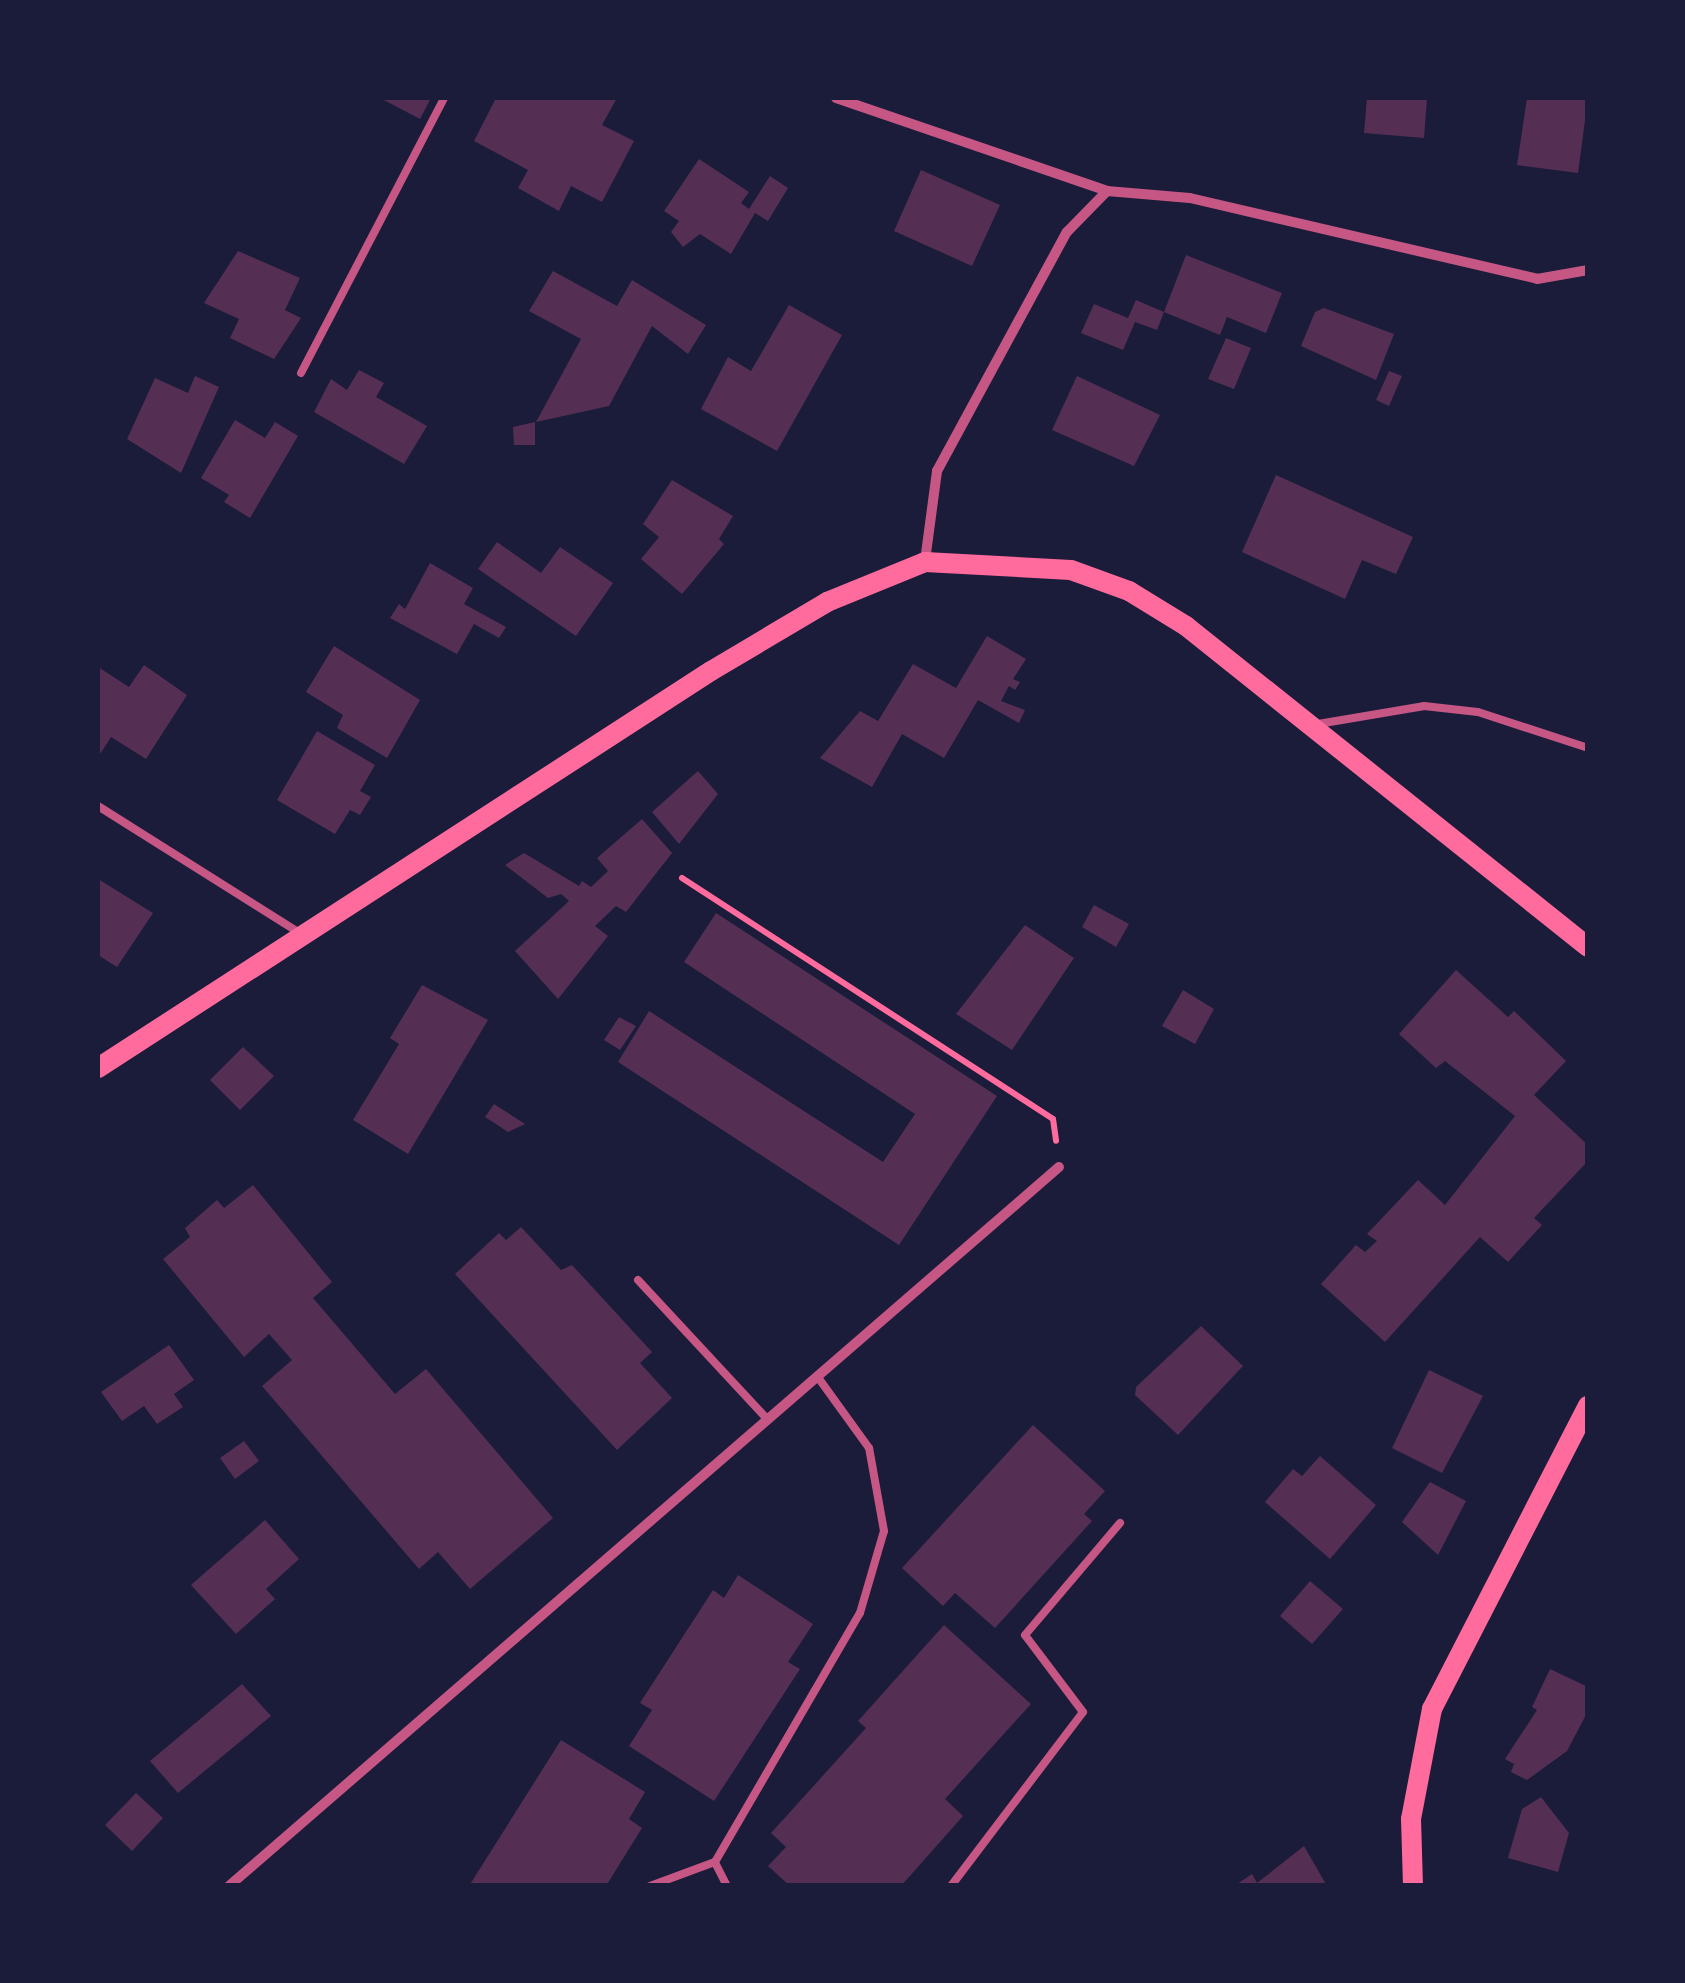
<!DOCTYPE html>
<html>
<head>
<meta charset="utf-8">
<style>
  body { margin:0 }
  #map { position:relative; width:1685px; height:1983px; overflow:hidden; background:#1b1b3a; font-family:"DejaVu Sans",sans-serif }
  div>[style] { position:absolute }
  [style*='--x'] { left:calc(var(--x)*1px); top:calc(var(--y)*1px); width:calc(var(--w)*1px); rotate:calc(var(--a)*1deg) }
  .building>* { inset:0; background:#542f53 }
  .path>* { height:6px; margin:-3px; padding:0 3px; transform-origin:3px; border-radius:3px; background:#ff6b9d }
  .service>* { height:8px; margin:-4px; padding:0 4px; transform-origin:4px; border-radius:4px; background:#c65784 }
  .minor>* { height:10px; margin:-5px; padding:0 5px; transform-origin:5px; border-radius:5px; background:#c65784 }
  .secondary>* { height:20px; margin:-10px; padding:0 10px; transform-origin:10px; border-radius:10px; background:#ff6b9d }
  span { translate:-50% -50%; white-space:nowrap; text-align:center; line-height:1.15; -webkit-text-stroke:9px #1b1b3a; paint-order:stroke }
  .frame { position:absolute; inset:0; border:100px solid #1b1b3a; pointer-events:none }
</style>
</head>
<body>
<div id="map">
  <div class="building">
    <i style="clip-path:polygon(380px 98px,431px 98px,420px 119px)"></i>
    <i style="clip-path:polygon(496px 98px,617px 98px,602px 125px,634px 141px,602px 202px,571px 186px,559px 211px,518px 188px,528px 170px,474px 141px)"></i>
    <i style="clip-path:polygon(1367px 98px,1427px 98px,1424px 138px,1364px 133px)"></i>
    <i style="clip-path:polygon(1527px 98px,1588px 98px,1578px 173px,1517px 165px)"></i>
    <i style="clip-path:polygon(699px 159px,749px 192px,741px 203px,749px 209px,770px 176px,788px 188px,768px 221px,755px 213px,731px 254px,700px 234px,683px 247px,671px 232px,679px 221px,664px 211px)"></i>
    <i style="clip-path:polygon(921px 170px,1000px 205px,972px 266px,894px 231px)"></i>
    <i style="clip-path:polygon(238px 251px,300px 278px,285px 310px,301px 318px,274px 359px,230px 338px,239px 319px,204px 303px)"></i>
    <i style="clip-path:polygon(1186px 255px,1282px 293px,1266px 333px,1227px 317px,1220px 335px,1164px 312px,1157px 330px,1135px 322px,1123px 350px,1081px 333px,1094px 304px,1128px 318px,1136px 300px,1164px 312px)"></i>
    <i style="clip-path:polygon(553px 271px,617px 306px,632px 280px,706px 325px,688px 354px,652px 326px,609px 406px,536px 422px,581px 339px,529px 311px)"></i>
    <i style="clip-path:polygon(789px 305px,842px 335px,777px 451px,701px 409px,728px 357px,751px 371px)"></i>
    <i style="clip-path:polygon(1324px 308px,1394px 334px,1376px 380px,1301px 346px,1315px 312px)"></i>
    <i style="clip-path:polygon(1226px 338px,1251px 348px,1234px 389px,1208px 379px)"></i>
    <i style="clip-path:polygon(359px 370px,384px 383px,376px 397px,427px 426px,404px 464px,314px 412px,331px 379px,347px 390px)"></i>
    <i style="clip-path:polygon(1389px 371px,1402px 376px,1389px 406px,1376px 400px)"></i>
    <i style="clip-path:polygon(195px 376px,219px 387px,181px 473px,127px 439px,155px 378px,188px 393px)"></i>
    <i style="clip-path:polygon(1077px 376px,1160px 415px,1134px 466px,1052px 430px)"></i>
    <i style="clip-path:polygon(235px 420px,265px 438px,275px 422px,298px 436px,250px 518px,224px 502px,229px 495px,201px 478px)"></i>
    <i style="clip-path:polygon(535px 422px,535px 445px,514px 445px,513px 427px)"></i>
    <i style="clip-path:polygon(1276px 475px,1413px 537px,1396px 574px,1362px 560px,1345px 599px,1242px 552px)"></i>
    <i style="clip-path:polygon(672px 480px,733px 516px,719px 539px,724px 544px,682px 594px,641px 559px,659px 537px,643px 524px)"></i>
    <i style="clip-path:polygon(497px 542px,541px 573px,560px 547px,613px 583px,576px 636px,478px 569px)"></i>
    <i style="clip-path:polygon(430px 563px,473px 588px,464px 604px,506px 627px,499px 638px,474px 624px,457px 654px,390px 618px,399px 604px,405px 609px)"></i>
    <i style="clip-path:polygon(987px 636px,1026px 659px,1013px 679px,1020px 682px,1015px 690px,1009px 686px,1001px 701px,1025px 710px,1019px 723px,978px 700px,944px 758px,902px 734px,872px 787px,820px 758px,860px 711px,878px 721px,913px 664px,956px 688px)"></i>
    <i style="clip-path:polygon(334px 646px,420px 700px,387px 758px,337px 728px,343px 715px,306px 692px)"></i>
    <i style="clip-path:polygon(144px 665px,187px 695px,146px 759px,111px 737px,98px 757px,98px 667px,129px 687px)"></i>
    <i style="clip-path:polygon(317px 731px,375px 765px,360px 791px,371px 797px,360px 815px,350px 810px,335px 834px,277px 800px)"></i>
    <i style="clip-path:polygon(698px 771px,718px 794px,679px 844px,652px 812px)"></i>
    <i style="clip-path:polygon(642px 819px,672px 853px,626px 912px,616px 906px,595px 926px,608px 936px,558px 999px,515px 951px,569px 901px,561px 894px,548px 898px,505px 865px,524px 853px,579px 886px,582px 881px,591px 887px,608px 871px,597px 858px)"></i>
    <i style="clip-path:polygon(98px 879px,153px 913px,117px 967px,98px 955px)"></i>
    <i style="clip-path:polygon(1094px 905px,1129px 924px,1116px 947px,1082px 927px)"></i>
    <i style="clip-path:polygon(716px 913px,997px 1096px,899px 1245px,618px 1062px,649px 1011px,883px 1162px,915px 1114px,684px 962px)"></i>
    <i style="clip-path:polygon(1025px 925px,1074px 958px,1012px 1050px,956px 1014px)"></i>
    <i style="clip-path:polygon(1456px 970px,1508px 1017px,1514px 1011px,1566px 1061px,1534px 1095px,1588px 1145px,1588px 1161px,1534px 1218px,1542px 1225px,1508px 1262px,1480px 1237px,1385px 1342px,1321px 1284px,1356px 1245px,1365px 1252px,1377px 1241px,1367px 1234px,1418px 1180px,1445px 1205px,1515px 1116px,1445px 1061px,1436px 1068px,1399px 1034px)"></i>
    <i style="clip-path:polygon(422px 985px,488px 1020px,408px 1154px,353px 1120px,399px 1044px,390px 1038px)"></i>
    <i style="clip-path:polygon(1183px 990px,1214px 1009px,1195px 1044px,1162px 1026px)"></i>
    <i style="clip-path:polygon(619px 1017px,636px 1026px,620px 1050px,604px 1040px)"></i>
    <i style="clip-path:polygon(243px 1047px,274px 1076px,240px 1110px,210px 1080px)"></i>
    <i style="clip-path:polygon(494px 1104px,525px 1124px,508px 1132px,485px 1117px)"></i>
    <i style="clip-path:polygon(253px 1185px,332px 1282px,313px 1298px,395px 1394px,426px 1369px,553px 1518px,470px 1589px,438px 1552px,419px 1569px,262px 1386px,292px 1360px,269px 1334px,244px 1357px,163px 1259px,190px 1237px,185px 1228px,217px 1200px,224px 1208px)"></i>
    <i style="clip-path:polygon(521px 1227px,561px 1270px,572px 1265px,652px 1352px,640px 1363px,672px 1398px,617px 1450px,455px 1274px,499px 1233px,506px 1240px)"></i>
    <i style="clip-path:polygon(1201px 1326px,1243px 1366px,1178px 1435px,1135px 1395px,1136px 1387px)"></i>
    <i style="clip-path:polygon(169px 1345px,194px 1380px,174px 1394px,183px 1407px,157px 1424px,144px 1406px,122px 1421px,101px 1392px)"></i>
    <i style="clip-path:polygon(1429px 1370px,1483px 1396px,1442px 1473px,1392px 1448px)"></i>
    <i style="clip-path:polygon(1033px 1425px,1105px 1491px,1084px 1514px,1092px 1521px,995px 1628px,955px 1593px,943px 1606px,902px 1568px)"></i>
    <i style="clip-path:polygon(244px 1441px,259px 1461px,235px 1479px,220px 1458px)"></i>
    <i style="clip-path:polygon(1320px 1456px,1376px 1505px,1330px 1559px,1265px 1502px,1293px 1469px,1302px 1476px)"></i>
    <i style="clip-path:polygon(1430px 1482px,1466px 1501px,1438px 1555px,1402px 1522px)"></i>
    <i style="clip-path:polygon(265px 1520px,299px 1559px,266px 1589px,275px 1599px,236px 1634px,191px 1585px)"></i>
    <i style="clip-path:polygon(738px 1575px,813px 1624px,788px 1662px,800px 1669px,714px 1801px,629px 1746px,652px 1710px,640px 1703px,713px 1590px,724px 1598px)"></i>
    <i style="clip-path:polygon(1310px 1581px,1343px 1609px,1312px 1644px,1280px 1616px)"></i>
    <i style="clip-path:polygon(944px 1625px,1031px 1704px,945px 1799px,963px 1816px,901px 1886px,790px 1886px,768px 1866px,786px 1847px,771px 1833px,866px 1728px,858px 1721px)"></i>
    <i style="clip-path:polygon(1550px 1669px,1588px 1687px,1588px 1711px,1567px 1751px,1527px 1780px,1511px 1772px,1514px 1764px,1505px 1759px,1537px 1710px,1532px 1707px)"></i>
    <i style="clip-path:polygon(242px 1684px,271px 1716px,178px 1793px,150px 1761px)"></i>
    <i style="clip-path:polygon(561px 1740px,645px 1792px,629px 1819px,642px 1828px,606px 1886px,469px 1886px)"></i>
    <i style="clip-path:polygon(136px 1793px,163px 1818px,132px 1851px,105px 1825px)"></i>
    <i style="clip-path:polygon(1541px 1797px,1569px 1833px,1558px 1872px,1508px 1858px,1522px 1809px)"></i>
    <i style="clip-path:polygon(1304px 1846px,1327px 1886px,1234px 1886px,1252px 1874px,1257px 1883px)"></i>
  </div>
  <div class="path">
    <i style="--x:682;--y:878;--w:442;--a:33"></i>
    <i style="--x:1053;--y:1119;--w:22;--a:82"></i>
  </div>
  <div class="service">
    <i style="--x:301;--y:373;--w:310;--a:-62.5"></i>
    <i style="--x:1318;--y:724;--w:108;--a:-9.6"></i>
    <i style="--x:1424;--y:706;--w:54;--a:6.3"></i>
    <i style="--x:1478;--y:712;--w:116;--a:18.1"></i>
    <i style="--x:98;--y:806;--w:240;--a:32.2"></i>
    <i style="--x:638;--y:1280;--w:190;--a:47.1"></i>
    <i style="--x:650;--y:1886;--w:69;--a:-20.3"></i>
    <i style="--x:727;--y:1886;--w:27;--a:-117"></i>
    <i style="--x:715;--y:1862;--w:288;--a:-59.8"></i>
    <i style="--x:860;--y:1613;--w:85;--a:-73.7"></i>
    <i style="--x:884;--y:1531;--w:84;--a:-100.2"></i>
    <i style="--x:869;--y:1448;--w:89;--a:-125.8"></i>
    <i style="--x:951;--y:1886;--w:218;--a:-52.8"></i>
    <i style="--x:1083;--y:1712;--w:96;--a:-127"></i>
    <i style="--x:1025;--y:1635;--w:147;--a:-49.7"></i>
  </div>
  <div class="minor">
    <i style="--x:836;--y:98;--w:287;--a:18.9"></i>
    <i style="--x:925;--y:561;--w:91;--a:-82.4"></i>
    <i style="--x:937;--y:471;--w:272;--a:-61.5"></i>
    <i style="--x:1067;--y:232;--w:57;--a:-45.7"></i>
    <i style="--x:1107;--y:191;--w:83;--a:4.8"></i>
    <i style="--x:1190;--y:198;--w:356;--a:13.1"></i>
    <i style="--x:1537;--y:279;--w:52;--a:-10"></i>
    <i style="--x:229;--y:1886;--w:1098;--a:-40.9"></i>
  </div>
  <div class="secondary">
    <i style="--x:98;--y:1068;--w:730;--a:-32.93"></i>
    <i style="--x:711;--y:671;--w:135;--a:-30.7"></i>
    <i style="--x:827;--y:602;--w:106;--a:-22.2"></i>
    <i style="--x:925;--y:562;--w:146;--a:3.1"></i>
    <i style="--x:1071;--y:570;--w:62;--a:19.9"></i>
    <i style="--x:1129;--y:591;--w:67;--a:31.6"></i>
    <i style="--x:1186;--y:626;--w:514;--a:38.61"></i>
    <i style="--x:1413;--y:1886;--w:67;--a:-91.7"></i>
    <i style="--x:1411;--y:1819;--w:112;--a:-79.2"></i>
    <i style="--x:1432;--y:1709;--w:341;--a:-62.8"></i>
  </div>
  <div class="frame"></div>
</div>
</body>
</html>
